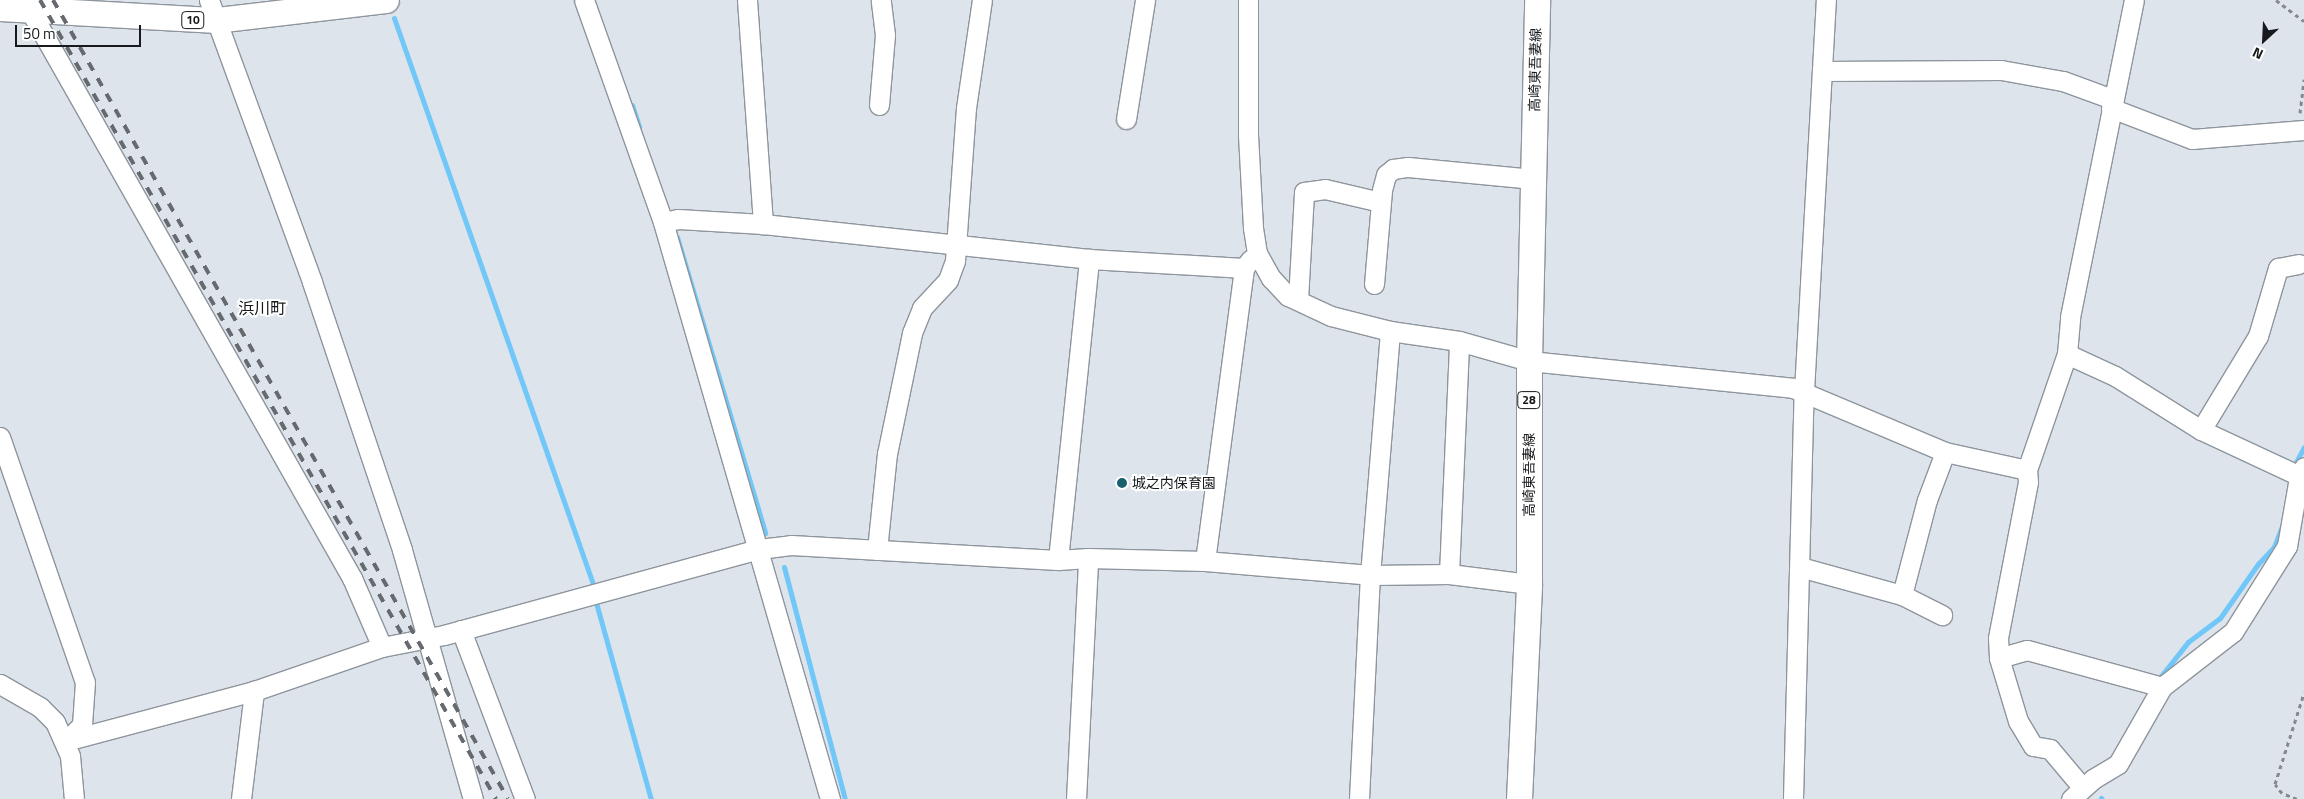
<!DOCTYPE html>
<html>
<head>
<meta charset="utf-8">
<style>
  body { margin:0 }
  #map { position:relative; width:2304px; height:799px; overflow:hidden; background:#dde4ec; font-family:"Titillium Web","Noto Sans JP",sans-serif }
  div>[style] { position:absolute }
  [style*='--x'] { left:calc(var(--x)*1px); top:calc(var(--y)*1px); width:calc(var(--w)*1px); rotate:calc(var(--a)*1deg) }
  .stream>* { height:5px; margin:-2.5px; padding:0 2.5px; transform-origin:2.5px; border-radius:2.5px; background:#70c7f8 }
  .path>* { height:3px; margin-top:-1.5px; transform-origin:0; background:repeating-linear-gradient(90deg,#858a8f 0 4px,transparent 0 8px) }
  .roads { filter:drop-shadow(1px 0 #8e959c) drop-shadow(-1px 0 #8e959c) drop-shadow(0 1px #8e959c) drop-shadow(0 -1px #8e959c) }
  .minor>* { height:19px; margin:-9.5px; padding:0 9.5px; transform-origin:9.5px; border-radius:9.5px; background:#fff }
  .major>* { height:25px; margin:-12.5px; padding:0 12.5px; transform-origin:12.5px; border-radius:12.5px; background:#fff }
  .rail>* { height:4px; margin-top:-2px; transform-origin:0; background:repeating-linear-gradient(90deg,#666a6f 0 9px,transparent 0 18px) }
  .dots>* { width:14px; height:14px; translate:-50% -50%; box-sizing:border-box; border:2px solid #fff; border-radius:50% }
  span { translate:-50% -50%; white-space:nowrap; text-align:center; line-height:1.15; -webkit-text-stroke:4px #fff; paint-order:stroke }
  .shield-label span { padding:1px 4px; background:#fff; border:1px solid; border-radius:4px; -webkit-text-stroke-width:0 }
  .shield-label { font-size:12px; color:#17191c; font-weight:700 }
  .street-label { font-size:14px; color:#17191c }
  .poi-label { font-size:14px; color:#17191c }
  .left { translate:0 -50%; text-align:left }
  .quarter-label { font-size:16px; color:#17191c }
  .north { position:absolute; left:2239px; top:15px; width:50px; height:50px; -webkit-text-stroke:4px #fff; paint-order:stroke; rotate:205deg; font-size:14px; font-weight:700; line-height:20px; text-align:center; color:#17191c }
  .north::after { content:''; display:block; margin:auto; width:18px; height:22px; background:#17191c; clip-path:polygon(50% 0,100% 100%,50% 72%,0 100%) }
  .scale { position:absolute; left:15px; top:25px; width:126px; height:22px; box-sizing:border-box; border:2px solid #17191c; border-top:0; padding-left:6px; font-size:15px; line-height:18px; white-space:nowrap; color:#17191c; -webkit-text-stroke:4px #fff; paint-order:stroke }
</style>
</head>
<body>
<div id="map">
  <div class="stream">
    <i style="--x:394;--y:18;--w:600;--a:70.63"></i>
    <i style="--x:632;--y:105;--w:23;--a:72"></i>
    <i style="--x:677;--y:237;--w:309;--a:73.4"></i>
    <i style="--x:2295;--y:464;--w:19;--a:-62"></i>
    <i style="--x:784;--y:567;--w:240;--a:75.3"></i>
    <i style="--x:595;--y:599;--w:208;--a:74.4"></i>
    <i style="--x:2157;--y:681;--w:50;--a:-51.5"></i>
    <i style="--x:2188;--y:642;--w:40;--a:-37"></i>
    <i style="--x:2220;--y:618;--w:66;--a:-54.9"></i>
    <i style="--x:2258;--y:564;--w:23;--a:-47"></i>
    <i style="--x:2274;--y:547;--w:22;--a:-69"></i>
    <i style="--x:2101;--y:798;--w:1;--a:45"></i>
  </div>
  <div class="path">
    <i style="--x:2276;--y:0;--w:35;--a:37"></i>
    <i style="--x:2300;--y:113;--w:34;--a:-83"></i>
    <i style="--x:2297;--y:799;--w:16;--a:-158"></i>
    <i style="--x:2282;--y:793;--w:11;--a:-128"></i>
    <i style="--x:2275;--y:784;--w:96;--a:-72.3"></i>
  </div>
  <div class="roads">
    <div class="minor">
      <i style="--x:24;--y:0;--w:665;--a:60.43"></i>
      <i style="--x:352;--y:578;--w:75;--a:66.5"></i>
      <i style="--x:209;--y:0;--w:300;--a:69.9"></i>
      <i style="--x:312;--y:282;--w:283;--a:71.4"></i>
      <i style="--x:402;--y:550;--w:259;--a:74.1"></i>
      <i style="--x:584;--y:0;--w:236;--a:70.4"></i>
      <i style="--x:663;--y:222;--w:601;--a:73.86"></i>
      <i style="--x:747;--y:0;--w:225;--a:85.9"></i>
      <i style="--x:1248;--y:0;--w:135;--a:90"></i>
      <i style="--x:1248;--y:135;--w:93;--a:86.9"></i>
      <i style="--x:1253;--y:228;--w:25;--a:81"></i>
      <i style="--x:1257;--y:253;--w:29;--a:61"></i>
      <i style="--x:1271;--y:278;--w:25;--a:47"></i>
      <i style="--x:1288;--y:296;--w:47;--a:24.9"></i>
      <i style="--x:1331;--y:316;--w:61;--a:14.3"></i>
      <i style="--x:1390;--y:331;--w:70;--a:8.2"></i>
      <i style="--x:1459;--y:341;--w:73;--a:15.9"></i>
      <i style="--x:1529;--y:361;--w:265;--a:5.8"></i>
      <i style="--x:1793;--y:388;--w:165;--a:22.8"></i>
      <i style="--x:1945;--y:452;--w:84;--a:12.4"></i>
      <i style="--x:2027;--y:470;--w:123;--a:-71"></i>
      <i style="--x:2067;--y:354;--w:37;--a:-85"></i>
      <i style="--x:2070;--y:317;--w:323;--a:-78.6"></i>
      <i style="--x:1822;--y:71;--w:179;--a:-0.3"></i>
      <i style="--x:2001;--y:70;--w:63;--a:10.1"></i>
      <i style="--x:2063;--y:81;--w:52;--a:20.2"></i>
      <i style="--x:879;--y:105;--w:70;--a:-85.1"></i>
      <i style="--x:885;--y:35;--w:35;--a:-97"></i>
      <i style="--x:2111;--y:108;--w:87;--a:20.9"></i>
      <i style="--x:2192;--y:139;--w:112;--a:-4.6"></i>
      <i style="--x:1126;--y:119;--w:121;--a:-80.9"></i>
      <i style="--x:663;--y:222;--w:15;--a:-11"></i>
      <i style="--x:678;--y:219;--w:85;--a:3.4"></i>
      <i style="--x:763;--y:224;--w:328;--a:6.1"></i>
      <i style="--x:1089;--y:259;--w:155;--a:3.3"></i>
      <i style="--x:1374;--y:284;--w:94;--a:-85.1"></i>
      <i style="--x:1382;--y:190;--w:16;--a:-75"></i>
      <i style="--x:1386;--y:175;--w:9;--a:-41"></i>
      <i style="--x:1393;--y:169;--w:15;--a:-8"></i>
      <i style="--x:1408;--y:167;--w:126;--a:5.5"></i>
      <i style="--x:1298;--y:300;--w:108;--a:-86.8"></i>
      <i style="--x:1304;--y:192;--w:21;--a:-8"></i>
      <i style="--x:1325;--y:189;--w:57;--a:13.1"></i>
      <i style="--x:2067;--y:354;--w:53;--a:24.6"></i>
      <i style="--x:2115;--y:376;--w:102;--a:32.1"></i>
      <i style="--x:2201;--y:430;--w:114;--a:25"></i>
      <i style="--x:2201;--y:430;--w:110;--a:-58.8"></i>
      <i style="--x:2258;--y:336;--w:71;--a:-73.6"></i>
      <i style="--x:2278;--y:268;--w:21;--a:-11"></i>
      <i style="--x:0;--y:437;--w:259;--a:70.9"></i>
      <i style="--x:85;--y:682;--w:43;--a:94"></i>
      <i style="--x:82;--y:725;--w:23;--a:135"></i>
      <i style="--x:2027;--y:470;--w:12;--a:85"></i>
      <i style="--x:2028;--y:482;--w:159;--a:100.9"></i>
      <i style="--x:1998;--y:638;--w:20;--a:87"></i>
      <i style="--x:1999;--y:658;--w:66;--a:73.2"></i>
      <i style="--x:2018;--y:721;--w:29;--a:59"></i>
      <i style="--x:2033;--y:746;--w:17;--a:10"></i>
      <i style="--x:2050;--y:749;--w:50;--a:49.9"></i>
      <i style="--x:877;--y:550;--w:97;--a:-84.1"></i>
      <i style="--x:887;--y:454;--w:124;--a:-78.3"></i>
      <i style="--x:912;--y:333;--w:27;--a:-68"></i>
      <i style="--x:922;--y:308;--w:38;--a:-47"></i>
      <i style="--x:948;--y:280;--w:20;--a:-70"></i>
      <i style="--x:955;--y:261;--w:153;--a:-85.9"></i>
      <i style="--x:966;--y:108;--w:109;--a:-81.6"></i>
      <i style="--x:1058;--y:560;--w:303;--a:-84.1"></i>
      <i style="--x:1205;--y:561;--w:296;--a:-82.4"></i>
      <i style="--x:1244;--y:268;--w:11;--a:-52"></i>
      <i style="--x:1800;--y:567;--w:106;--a:15.4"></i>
      <i style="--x:1902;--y:595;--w:45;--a:26.6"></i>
      <i style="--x:1449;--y:574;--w:233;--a:-87.5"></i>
      <i style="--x:1902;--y:595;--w:98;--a:-75.3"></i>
      <i style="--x:1927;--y:500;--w:51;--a:-69.4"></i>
      <i style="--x:461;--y:630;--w:181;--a:69.3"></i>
      <i style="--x:1999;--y:658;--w:29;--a:-16"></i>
      <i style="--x:2027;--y:650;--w:140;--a:15.3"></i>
      <i style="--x:0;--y:684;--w:46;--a:29.9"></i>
      <i style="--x:40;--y:707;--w:21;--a:45"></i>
      <i style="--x:55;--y:722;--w:37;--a:66"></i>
      <i style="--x:70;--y:756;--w:43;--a:84.7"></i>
      <i style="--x:66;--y:741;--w:195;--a:-14.9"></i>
      <i style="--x:254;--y:691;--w:135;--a:-19"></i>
      <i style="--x:382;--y:647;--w:63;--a:-11"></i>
      <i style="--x:444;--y:635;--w:327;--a:-15.3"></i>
      <i style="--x:759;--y:549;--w:32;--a:-7"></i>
      <i style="--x:791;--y:545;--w:267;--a:3.2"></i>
      <i style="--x:1058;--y:560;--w:30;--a:-4"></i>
      <i style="--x:1088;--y:558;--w:117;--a:1.5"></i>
      <i style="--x:1205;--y:561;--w:166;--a:4.8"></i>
      <i style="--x:1370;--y:575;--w:79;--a:-0.7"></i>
      <i style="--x:1449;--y:574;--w:81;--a:7.1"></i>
      <i style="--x:241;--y:799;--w:109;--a:-83.1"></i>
      <i style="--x:1076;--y:799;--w:241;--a:-87.1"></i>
      <i style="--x:1359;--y:799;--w:224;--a:-87.2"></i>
      <i style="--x:1370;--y:575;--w:245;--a:-85.3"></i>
      <i style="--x:1793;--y:799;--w:408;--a:-88.5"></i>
      <i style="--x:1804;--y:391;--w:392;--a:-86.8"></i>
      <i style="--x:2071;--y:799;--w:30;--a:-42"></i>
      <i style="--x:2093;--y:779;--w:29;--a:-31"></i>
      <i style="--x:2118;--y:764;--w:89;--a:-60.3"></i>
      <i style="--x:2162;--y:687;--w:90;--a:-37.8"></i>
      <i style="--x:2233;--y:632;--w:102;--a:-57.9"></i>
      <i style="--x:2287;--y:546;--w:70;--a:-80.1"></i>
      <i style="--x:2299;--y:477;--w:11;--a:-63"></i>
    </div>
    <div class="major">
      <i style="--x:0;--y:8;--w:217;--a:3.2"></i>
      <i style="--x:217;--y:20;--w:170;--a:-6.7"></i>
      <i style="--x:1519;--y:799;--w:215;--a:-87.3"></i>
      <i style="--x:1529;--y:584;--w:223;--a:-90"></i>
      <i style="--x:1529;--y:361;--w:361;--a:-88.7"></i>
    </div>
  </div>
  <div class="rail">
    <i style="--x:40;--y:0;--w:920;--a:60.29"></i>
    <i style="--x:53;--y:0;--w:919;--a:60.34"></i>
  </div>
  <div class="dots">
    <i style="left:1122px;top:483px;background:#17616f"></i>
  </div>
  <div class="shield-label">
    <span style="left:193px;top:20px">10</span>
    <span style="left:1529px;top:400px">28</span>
  </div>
  <div class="street-label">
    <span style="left:1535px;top:70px;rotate:-89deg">高崎東吾妻線</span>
    <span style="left:1529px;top:475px;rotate:-90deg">高崎東吾妻線</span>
  </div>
  <div class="poi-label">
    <span class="left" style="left:1132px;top:483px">城之内保育園</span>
  </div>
  <div class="quarter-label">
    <span style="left:262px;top:308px">浜川町</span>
  </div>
  <div class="north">N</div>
  <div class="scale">50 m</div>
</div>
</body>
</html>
